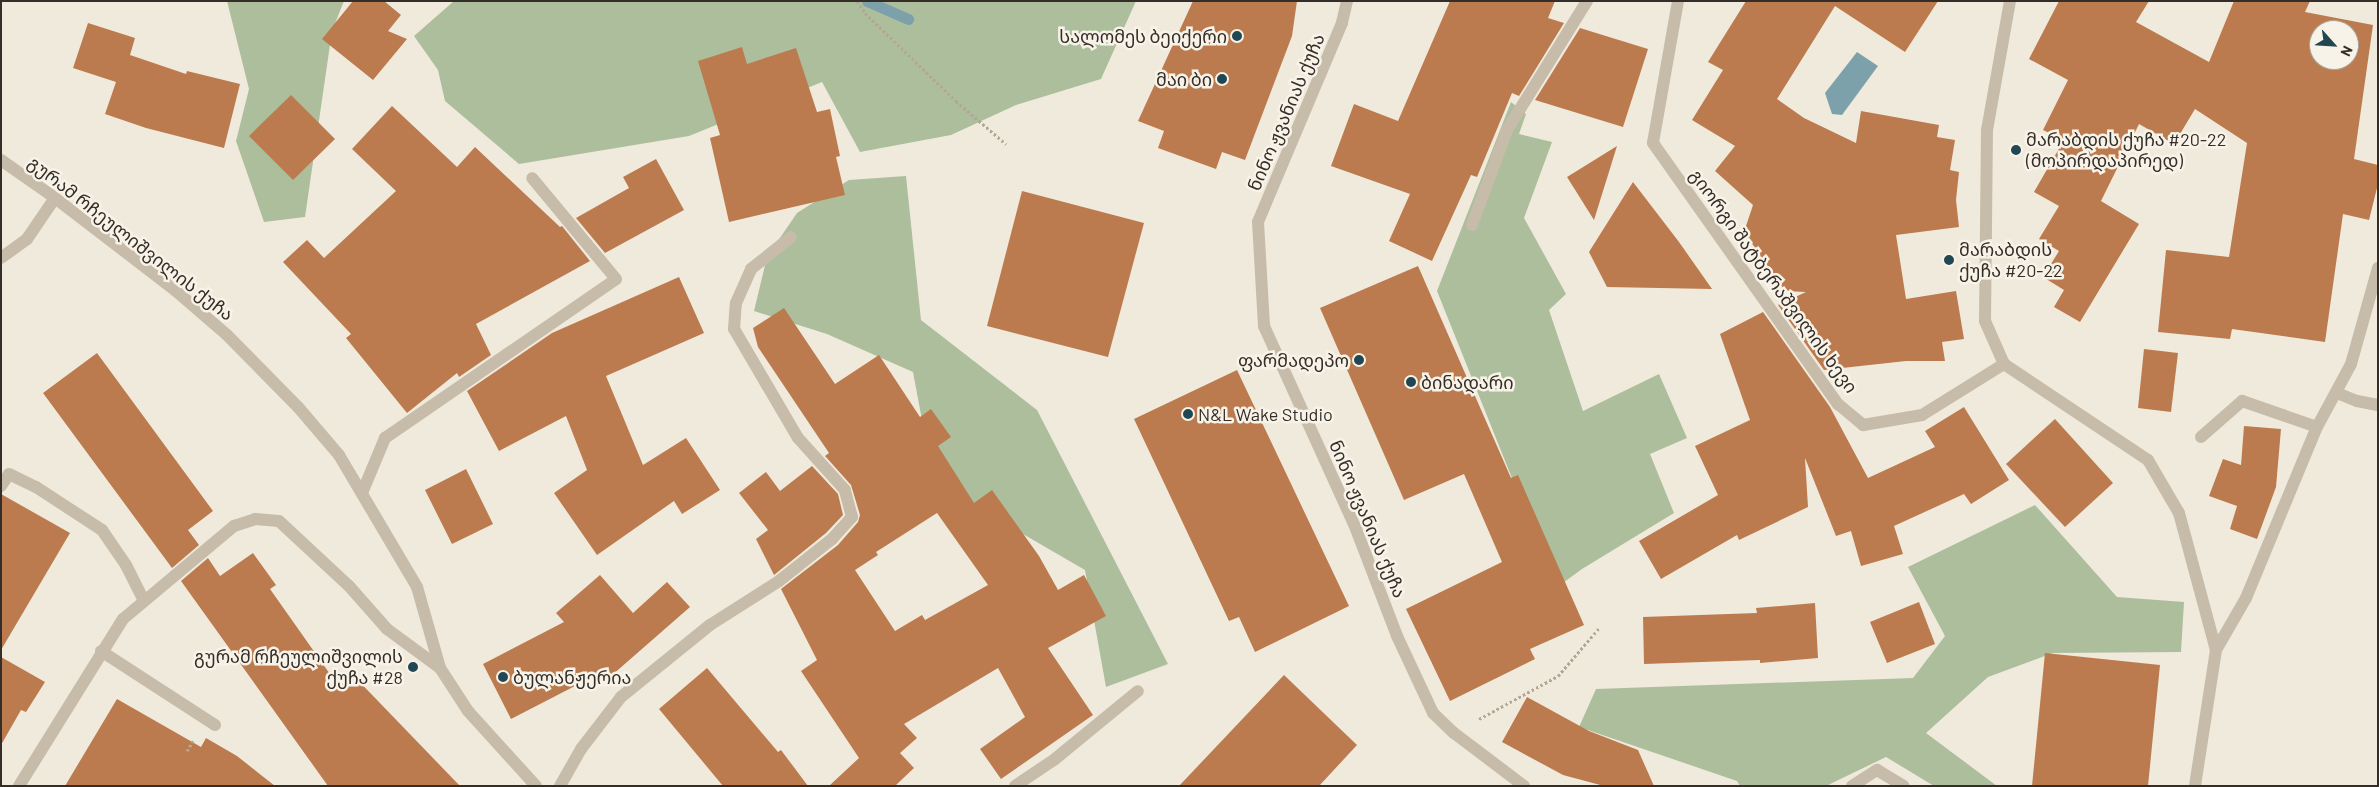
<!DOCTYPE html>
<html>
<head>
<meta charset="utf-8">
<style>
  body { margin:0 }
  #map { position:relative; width:2379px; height:787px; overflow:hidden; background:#f0eadc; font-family:Barlow,"Noto Sans Georgian",sans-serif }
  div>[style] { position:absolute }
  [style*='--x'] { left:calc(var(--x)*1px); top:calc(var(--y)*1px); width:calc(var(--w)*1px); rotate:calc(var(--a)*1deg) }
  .green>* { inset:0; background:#adbe9d }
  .water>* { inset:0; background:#7da1ab }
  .stream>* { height:11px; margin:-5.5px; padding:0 5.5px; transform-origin:5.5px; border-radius:5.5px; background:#7da1ab }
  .building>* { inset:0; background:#bc7b4e }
  .path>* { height:3px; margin-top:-1.5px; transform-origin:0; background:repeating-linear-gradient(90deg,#b3a693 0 2.5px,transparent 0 5px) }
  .minor>* { height:12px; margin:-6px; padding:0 6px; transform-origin:6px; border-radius:6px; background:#c7bca9 }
  .dots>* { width:14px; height:14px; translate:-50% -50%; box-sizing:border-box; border:2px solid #f8f3e8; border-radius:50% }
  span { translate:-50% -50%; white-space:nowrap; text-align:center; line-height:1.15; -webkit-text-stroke:5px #f8f3e8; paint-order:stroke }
  .poi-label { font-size:18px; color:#352e28 }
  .right { translate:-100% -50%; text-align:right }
  .left { translate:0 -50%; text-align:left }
  .street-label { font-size:18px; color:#352e28 }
  .frame { position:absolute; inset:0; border:2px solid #352e28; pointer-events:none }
  .north { position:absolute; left:2309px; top:20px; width:50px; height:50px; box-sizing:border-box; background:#f8f3e8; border:1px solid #aaa49b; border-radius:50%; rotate:116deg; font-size:14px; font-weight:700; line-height:20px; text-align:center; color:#352e28 }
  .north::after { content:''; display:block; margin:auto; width:18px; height:22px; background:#214753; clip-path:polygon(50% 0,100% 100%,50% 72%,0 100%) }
</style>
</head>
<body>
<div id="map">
  <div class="green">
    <i style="clip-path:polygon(227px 1px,344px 1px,332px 31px,305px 217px,264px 222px,236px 141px,249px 89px)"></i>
    <i style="clip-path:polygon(454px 1px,1136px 1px,1101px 79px,1016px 105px,951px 135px,860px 152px,822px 82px,689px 136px,519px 164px,445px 101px,438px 70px,414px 36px)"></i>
    <i style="clip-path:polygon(1511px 102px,1526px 114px,1519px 134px,1552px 142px,1524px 218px,1566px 294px,1549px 310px,1583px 411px,1659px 374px,1687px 438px,1650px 454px,1674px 513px,1582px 569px,1556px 588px,1437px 291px)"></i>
    <i style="clip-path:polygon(906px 176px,921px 320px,1037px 410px,1168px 664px,1106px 687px,1085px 570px,1002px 522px,938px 506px,913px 372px,827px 334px,754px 311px,767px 257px,797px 213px,849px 180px)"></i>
    <i style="clip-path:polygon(2035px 505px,2117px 597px,2184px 602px,2181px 652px,2053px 653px,1988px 677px,1926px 733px,1997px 786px,1934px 786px,1886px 757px,1826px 786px,1740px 786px,1737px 781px,1579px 727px,1596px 689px,1913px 678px,1945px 636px,1908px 567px)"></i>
  </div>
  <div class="water">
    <i style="clip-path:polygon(1857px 52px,1878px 66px,1842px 115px,1832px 114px,1825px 93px)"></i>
  </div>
  <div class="stream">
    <i style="--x:867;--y:1;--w:45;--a:23.7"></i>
  </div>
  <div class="building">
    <i style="clip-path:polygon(353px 1px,384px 1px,401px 15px,388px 31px,407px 39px,373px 80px,322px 39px)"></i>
    <i style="clip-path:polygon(1193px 1px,1297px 1px,1292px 36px,1245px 160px,1222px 152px,1216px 169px,1158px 148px,1164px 131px,1138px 121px)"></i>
    <i style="clip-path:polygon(1450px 1px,1555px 1px,1548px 18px,1564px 23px,1519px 96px,1512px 93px,1477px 177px,1471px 175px,1432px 261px,1389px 241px,1410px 194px,1331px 166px,1354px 104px,1398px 121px)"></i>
    <i style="clip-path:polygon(1746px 1px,1938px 1px,1905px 52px,1835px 6px,1777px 99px,1804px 118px,1856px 143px,1861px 111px,1939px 125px,1937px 137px,1955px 140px,1950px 170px,1959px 172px,1956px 200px,1959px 227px,1896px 235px,1906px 299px,1956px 291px,1964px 339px,1942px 342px,1945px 361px,1906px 361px,1824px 370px,1778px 305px,1806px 292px,1785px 291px,1744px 232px,1753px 205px,1715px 171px,1735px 146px,1692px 120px,1723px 70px,1708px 62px)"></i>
    <i style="clip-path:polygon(evenodd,2059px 1px,2149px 1px,2136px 22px,2209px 62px,2234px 1px,2310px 1px,2305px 12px,2373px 25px,2354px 159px,2378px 165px,2378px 184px,2369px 220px,2343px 214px,2325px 342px,2232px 329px,2230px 339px,2158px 332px,2166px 250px,2229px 257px,2247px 143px,2195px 109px,2174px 144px,2139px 124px,2101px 201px,2139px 224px,2080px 322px,2054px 307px,2064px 290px,2043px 277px,2059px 251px,2039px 239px,2059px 206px,2034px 192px,2064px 140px,2043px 130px,2068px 80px,2029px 59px,2059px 1px,2319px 30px,2349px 30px,2349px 60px,2319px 60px,2319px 30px)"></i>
    <i style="clip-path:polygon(88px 23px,135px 38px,130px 55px,186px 74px,187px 71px,240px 84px,224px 148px,146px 128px,105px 114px,116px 82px,73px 68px)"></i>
    <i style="clip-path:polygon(1580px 28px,1648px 49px,1623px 127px,1535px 100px)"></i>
    <i style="clip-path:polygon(742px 47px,747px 64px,796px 48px,817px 112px,830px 109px,840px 156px,836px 157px,845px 195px,729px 222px,710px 138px,720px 135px,698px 61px)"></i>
    <i style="clip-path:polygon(291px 95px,335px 139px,293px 180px,249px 136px)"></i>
    <i style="clip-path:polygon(392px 106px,457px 167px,475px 147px,560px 227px,562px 226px,590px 261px,476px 324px,491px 355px,459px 377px,457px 373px,407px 413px,346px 338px,351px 334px,283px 262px,307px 240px,324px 258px,396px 191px,352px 149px)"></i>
    <i style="clip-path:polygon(1617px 146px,1594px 220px,1567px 177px)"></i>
    <i style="clip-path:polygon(656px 159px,684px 210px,605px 253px,576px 218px,629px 188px,623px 177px)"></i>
    <i style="clip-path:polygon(1633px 182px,1679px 242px,1712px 289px,1607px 287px,1589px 252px)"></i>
    <i style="clip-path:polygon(1022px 191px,1144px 223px,1108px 357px,987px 326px)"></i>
    <i style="clip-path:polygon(1418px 266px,1511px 478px,1518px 475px,1584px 625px,1530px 649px,1535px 659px,1450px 701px,1406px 609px,1502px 562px,1464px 474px,1404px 500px,1320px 308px)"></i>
    <i style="clip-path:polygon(679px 277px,704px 333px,606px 376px,643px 465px,686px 438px,720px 490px,682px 514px,674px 501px,597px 555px,554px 493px,587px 470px,566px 416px,499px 451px,467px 391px,552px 333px)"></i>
    <i style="clip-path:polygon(evenodd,784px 308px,835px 384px,879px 355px,920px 417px,931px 409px,951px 437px,938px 446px,974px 503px,992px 490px,1039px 556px,1058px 590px,1084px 575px,1106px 616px,1048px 648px,1093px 715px,1001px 779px,980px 749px,1025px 717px,998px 668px,904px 724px,917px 738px,900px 753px,914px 768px,895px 786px,829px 786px,859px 758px,801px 671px,817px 660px,781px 589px,838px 545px,858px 522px,860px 515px,851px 485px,825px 456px,829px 453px,758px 347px,753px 328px,784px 308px,937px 513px,988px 585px,925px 620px,922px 615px,895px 631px,855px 570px,878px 555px,876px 552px,937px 513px)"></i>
    <i style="clip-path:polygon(1763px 312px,1830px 407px,1868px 478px,1935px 447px,1925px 431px,1964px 407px,2009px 480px,1971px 504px,1964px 494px,1894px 526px,1903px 554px,1861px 566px,1851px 531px,1836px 536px,1805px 458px,1808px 507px,1739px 540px,1737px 535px,1661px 579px,1639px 541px,1718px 495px,1695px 446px,1750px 420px,1720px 334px)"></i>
    <i style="clip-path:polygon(2144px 349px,2178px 353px,2171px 412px,2138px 408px)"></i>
    <i style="clip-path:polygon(97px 353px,213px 511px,188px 530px,199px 545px,172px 568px,43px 393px)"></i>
    <i style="clip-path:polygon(1237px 370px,1349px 606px,1255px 652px,1239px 617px,1229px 621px,1134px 419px)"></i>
    <i style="clip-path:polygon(2055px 419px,2113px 483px,2065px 527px,2006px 464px)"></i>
    <i style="clip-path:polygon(2244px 426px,2281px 429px,2276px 487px,2257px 539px,2230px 529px,2237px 506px,2209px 496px,2223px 459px,2241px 465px)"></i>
    <i style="clip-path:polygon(812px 466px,838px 494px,843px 515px,826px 533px,774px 575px,756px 539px,768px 530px,739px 493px,766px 472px,780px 491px)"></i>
    <i style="clip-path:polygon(466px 469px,493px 524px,452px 544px,425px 490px)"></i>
    <i style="clip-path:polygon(1px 494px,70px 533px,1px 650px)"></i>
    <i style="clip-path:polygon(253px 553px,276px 585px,270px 589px,337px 684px,350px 672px,460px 786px,328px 786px,181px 581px,208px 558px,220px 576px)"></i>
    <i style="clip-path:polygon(600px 575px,633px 613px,667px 582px,690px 607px,611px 676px,606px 670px,511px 719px,483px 664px,564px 622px,556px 613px)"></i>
    <i style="clip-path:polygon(1919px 602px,1935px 644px,1887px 663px,1870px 622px)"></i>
    <i style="clip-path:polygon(1815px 603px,1818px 658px,1760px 663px,1760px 660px,1644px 664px,1643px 617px,1757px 613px,1756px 608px)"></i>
    <i style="clip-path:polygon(2045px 653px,2160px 665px,2148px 786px,2032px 786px)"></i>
    <i style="clip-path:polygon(1px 657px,45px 682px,26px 712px,21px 710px,1px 745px)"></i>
    <i style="clip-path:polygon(707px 668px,778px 752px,781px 750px,808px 786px,723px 786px,659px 709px)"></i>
    <i style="clip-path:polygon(1284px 675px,1357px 745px,1319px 786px,1179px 786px)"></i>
    <i style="clip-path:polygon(1527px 697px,1589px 731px,1638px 750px,1654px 786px,1604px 786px,1563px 775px,1502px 742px)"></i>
    <i style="clip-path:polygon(117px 699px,201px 747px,206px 738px,237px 756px,275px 786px,65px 786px)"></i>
  </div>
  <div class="path">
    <i style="--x:857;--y:1;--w:14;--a:56"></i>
    <i style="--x:865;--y:13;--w:127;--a:44"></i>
    <i style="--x:956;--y:101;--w:66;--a:40.7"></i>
    <i style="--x:1479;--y:719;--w:90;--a:-28.6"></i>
    <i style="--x:1558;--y:676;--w:65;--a:-49.4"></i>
    <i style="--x:187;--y:751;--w:12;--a:-59"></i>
  </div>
  <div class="minor">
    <i style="--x:1347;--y:1;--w:23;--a:103"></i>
    <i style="--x:1342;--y:23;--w:216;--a:112.9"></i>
    <i style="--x:1258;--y:222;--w:104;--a:86.7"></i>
    <i style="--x:1264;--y:326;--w:223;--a:65.6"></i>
    <i style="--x:1356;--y:529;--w:115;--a:69"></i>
    <i style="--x:1397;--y:636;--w:85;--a:64.9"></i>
    <i style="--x:1433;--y:713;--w:29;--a:44"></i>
    <i style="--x:1454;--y:733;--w:88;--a:37.1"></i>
    <i style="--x:1678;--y:1;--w:144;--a:100"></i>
    <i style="--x:1653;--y:143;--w:320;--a:54.7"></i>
    <i style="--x:1838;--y:404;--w:33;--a:40"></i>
    <i style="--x:1863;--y:425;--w:60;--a:-9.6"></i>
    <i style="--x:1922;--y:415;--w:97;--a:-31.9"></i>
    <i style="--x:2010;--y:1;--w:131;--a:100.1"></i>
    <i style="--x:1987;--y:130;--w:191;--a:90.6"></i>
    <i style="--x:1985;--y:321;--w:47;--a:66.2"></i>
    <i style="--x:2004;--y:364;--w:173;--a:33.7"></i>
    <i style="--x:2148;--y:460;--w:61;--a:59.7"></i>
    <i style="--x:2179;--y:513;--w:142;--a:74.9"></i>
    <i style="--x:2216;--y:650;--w:138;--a:98.8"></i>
    <i style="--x:1;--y:160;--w:66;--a:35.1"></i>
    <i style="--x:55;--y:198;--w:153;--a:37.5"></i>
    <i style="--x:176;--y:291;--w:67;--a:40.8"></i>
    <i style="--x:227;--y:335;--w:101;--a:45.4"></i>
    <i style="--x:298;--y:407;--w:63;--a:49.5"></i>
    <i style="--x:339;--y:455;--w:153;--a:59.4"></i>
    <i style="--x:417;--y:587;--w:84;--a:74.1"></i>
    <i style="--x:440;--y:668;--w:51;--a:56.9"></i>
    <i style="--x:468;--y:711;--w:101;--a:47.8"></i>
    <i style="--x:1472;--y:225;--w:101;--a:-69.8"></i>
    <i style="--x:1507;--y:130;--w:152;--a:-58.2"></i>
    <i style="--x:1;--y:258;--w:32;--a:-36"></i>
    <i style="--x:27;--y:239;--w:50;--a:-55.7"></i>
    <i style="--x:2337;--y:393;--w:22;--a:22"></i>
    <i style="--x:2357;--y:401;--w:21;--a:11"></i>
    <i style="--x:2201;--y:437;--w:55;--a:-41.3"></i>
    <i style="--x:2242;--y:401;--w:79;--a:19.1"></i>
    <i style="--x:1;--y:486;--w:14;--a:-56"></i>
    <i style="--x:9;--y:474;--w:30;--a:26"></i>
    <i style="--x:36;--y:487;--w:79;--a:33.1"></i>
    <i style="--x:102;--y:530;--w:42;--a:55.6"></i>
    <i style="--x:126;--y:565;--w:40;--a:63.4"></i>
    <i style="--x:362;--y:493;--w:60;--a:-67.3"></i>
    <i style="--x:385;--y:438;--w:280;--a:-34.5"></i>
    <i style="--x:616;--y:279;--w:131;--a:-129.7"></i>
    <i style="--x:2216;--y:650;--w:60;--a:-60"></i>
    <i style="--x:2246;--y:598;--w:185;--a:-67.5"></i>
    <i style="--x:2317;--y:427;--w:72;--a:-61.6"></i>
    <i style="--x:2351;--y:364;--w:100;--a:-74.3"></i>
    <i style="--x:101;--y:651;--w:136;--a:33"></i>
    <i style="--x:19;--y:786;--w:197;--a:-58.1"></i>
    <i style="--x:123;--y:619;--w:145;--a:-40"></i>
    <i style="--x:234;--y:526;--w:22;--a:-18"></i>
    <i style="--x:255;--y:519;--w:24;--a:5"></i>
    <i style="--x:279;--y:521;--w:96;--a:42.9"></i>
    <i style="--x:349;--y:586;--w:57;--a:48.5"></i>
    <i style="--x:387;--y:629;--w:66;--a:36.3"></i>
    <i style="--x:560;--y:786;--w:43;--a:-60.4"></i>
    <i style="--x:581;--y:749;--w:66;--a:-52.4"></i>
    <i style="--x:621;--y:697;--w:114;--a:-39"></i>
    <i style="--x:710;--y:625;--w:82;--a:-32.5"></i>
    <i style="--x:779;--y:581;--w:68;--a:-38.4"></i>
    <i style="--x:832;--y:539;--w:30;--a:-48"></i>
    <i style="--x:852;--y:517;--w:28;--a:-105"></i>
    <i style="--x:845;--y:490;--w:70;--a:-132.1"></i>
    <i style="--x:798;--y:438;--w:126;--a:-120.4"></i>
    <i style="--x:734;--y:329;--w:26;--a:-86"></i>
    <i style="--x:736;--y:303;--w:37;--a:-66"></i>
    <i style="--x:751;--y:269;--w:51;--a:-38.7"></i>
    <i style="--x:1015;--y:786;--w:48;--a:-34"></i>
    <i style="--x:1055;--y:759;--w:107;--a:-39.3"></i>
    <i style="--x:1852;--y:786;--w:30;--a:-33"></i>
    <i style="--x:1877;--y:770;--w:31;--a:31"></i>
  </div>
  <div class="dots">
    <i style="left:1237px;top:36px;background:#214753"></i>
    <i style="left:1222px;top:79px;background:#214753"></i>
    <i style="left:2016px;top:150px;background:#214753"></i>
    <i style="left:1949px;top:260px;background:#214753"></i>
    <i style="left:1359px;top:360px;background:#214753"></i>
    <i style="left:1411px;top:382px;background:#214753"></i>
    <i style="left:1188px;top:414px;background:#214753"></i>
    <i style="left:413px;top:667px;background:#214753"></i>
    <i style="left:503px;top:677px;background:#214753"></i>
  </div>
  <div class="poi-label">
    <span class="right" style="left:1227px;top:36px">სალომეს ბეიქერი</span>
    <span class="right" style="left:1212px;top:79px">მაი ბი</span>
    <span class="left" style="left:2026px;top:150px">მარაბდის ქუჩა #20-22<br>(მოპირდაპირედ)</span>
    <span class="left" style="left:1959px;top:260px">მარაბდის<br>ქუჩა #20-22</span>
    <span class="right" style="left:1349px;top:360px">ფარმადეპო</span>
    <span class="left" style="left:1421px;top:382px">ბინადარი</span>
    <span class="left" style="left:1198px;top:414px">N&amp;L Wake Studio</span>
    <span class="right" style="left:403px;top:667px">გურამ რჩეულიშვილის<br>ქუჩა #28</span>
    <span class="left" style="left:513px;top:677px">ბულანჟერია</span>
  </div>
  <div class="street-label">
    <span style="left:1286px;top:112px;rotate:-67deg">ნინო ჟვანიას ქუჩა</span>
    <span style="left:131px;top:238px;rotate:38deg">გურამ რჩეულიშვილის ქუჩა</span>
    <span style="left:1774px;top:281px;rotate:54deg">გიორგი შატბერაშვილის ხევი</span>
    <span style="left:1368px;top:519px;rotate:67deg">ნინო ჟვანიას ქუჩა</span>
  </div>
  <div class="frame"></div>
  <div class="north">N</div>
</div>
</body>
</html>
